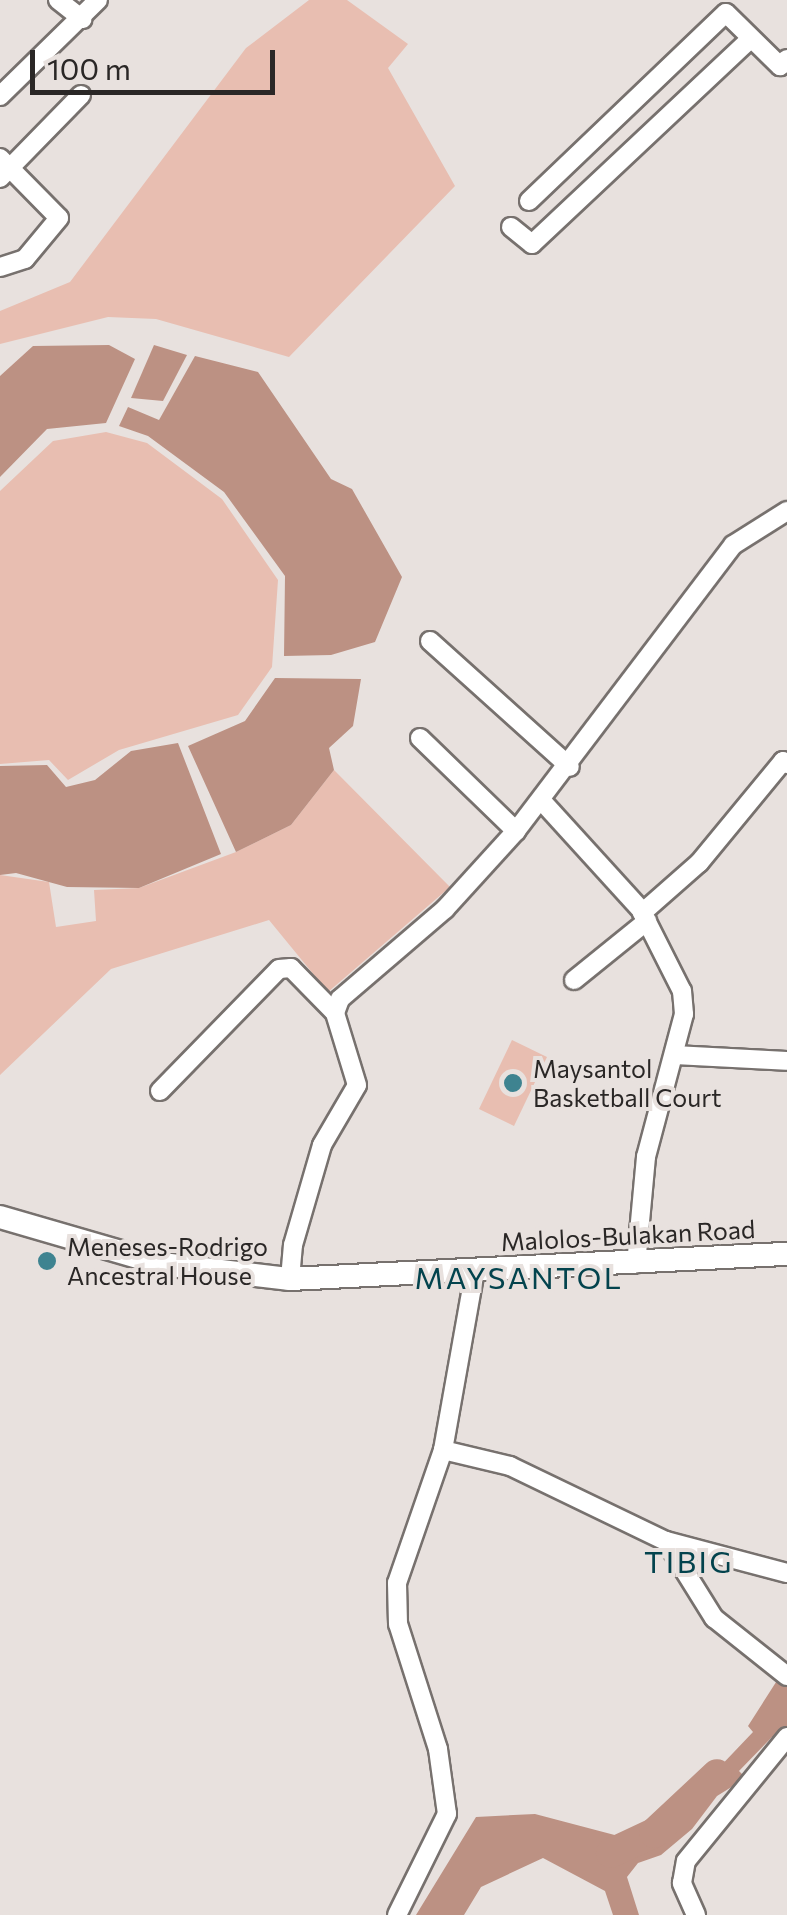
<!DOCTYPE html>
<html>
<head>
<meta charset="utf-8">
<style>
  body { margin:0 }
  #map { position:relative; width:787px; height:1915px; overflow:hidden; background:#e8e1de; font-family:Commissioner,sans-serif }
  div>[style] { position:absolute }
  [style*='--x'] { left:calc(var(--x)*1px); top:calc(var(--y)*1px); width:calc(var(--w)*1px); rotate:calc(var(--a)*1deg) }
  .green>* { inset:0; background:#e8beb1 }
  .water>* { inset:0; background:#bc9183 }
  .river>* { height:30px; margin:-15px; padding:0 15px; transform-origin:15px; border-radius:15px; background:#bc9183 }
  .roads { filter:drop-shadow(2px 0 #77716e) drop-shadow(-2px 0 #77716e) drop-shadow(0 2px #77716e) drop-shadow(0 -2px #77716e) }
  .street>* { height:18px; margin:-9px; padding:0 9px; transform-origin:9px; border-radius:9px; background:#fff }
  .secondary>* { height:22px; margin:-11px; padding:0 11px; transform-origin:11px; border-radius:11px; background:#fff }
  .dots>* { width:28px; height:28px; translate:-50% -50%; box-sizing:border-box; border:5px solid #e8e1de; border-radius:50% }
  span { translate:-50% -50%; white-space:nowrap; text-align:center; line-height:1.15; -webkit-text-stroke:8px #e8e1de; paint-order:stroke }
  .poi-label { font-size:25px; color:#2a2726 }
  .left { translate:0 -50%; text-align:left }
  .street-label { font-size:25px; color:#2a2726 }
  .quarter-label { font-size:30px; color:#03434d; letter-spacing:2.5px }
  .scale { position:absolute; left:30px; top:50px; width:245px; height:45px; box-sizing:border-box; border:5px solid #2a2726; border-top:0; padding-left:12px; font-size:30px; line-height:35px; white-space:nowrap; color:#2a2726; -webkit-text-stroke:8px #e8e1de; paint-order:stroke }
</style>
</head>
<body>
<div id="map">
  <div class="green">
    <i style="clip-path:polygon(309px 0,347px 0,408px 44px,388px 68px,455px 186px,289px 357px,156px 319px,108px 317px,0 344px,0 311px,70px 282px,246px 48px)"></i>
    <i style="clip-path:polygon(106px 432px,147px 443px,222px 499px,278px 580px,272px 667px,238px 715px,119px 750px,68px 780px,49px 760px,0 764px,0 491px,53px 441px)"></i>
    <i style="clip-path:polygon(334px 770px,450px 887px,328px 992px,269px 920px,111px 969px,0 1075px,0 875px,49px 882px,56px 927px,96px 921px,94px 890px,139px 888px,236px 852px,291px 825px)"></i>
    <i style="clip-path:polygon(512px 1040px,547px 1057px,514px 1126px,479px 1109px)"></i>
  </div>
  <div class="water">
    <i style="clip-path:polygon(109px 345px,135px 359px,106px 423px,47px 429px,0 477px,0 376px,33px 346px)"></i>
    <i style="clip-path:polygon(154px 345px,187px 355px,163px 401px,131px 398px)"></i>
    <i style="clip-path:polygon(195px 356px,258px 372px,331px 479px,352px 489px,402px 577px,375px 642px,331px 655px,284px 656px,285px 576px,224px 492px,148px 436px,119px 426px,128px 407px,159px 420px)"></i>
    <i style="clip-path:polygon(275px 678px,361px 679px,353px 726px,329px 748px,334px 770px,291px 825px,236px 852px,188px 746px,245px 721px)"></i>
    <i style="clip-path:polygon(178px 743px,221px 854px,139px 888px,67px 887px,16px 873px,0 875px,0 766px,47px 765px,66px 787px,95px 780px,131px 751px)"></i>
    <i style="clip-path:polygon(778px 1679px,787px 1685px,787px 1729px,778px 1741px,772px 1737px,739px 1771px,746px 1778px,717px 1796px,692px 1829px,661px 1855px,638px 1863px,627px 1877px,639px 1915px,613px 1915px,605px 1891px,543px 1858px,481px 1887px,464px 1915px,416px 1915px,476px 1817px,535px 1814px,626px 1838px,654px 1836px,753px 1732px,748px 1726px)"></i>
  </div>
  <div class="river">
    <i style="--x:611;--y:1853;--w:47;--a:-24.9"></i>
    <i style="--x:654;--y:1833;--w:86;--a:-43.1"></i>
  </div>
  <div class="roads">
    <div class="street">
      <i style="--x:58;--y:0;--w:31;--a:38"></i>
      <i style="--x:0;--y:96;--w:137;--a:-44.4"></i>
      <i style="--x:0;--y:158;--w:84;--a:45.5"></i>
      <i style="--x:59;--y:218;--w:53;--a:129.7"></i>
      <i style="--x:25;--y:259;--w:26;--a:162"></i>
      <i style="--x:0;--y:178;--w:116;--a:-45.7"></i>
      <i style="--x:529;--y:201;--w:272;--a:-43.7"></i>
      <i style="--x:726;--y:13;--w:76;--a:44.5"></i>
      <i style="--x:780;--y:66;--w:10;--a:-45"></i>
      <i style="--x:511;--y:227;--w:27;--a:39"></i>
      <i style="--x:532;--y:244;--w:298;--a:-43.2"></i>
      <i style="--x:430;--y:641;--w:188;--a:42"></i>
      <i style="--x:420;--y:738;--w:134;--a:44.1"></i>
      <i style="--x:541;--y:800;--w:149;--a:47.7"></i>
      <i style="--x:641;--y:910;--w:91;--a:63.2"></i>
      <i style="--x:682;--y:991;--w:23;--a:85"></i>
      <i style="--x:684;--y:1014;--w:148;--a:104.9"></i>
      <i style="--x:646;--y:1157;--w:107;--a:95.3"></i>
      <i style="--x:642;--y:913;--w:76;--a:-41.3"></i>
      <i style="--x:699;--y:863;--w:132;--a:-50.5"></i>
      <i style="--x:783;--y:761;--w:5;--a:37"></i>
      <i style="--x:574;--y:980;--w:94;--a:-38.9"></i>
      <i style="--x:674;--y:1055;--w:113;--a:3"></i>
      <i style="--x:160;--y:1091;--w:170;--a:-45.7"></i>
      <i style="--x:279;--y:969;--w:12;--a:-5"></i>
      <i style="--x:291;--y:968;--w:63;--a:45.6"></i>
      <i style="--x:290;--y:1279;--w:34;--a:-85"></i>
      <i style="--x:293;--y:1245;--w:104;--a:-73.8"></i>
      <i style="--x:322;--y:1145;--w:69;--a:-59.7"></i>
      <i style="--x:357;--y:1085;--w:75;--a:-107"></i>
      <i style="--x:335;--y:1013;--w:15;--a:-70"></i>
      <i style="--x:340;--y:999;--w:138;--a:-40.6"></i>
      <i style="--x:445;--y:909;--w:105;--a:-47.7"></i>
      <i style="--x:516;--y:831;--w:359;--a:-52.8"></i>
      <i style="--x:733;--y:545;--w:64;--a:-32.2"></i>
      <i style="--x:443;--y:1450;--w:69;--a:13.4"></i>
      <i style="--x:510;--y:1466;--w:173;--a:25.7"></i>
      <i style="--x:666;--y:1541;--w:91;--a:58.1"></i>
      <i style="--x:714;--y:1618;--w:93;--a:38.5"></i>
      <i style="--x:666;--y:1541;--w:125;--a:14.8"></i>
      <i style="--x:397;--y:1915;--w:113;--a:-63.7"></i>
      <i style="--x:447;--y:1814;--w:66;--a:-97.9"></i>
      <i style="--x:438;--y:1749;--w:131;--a:-107.7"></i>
      <i style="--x:398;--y:1624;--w:41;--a:-91.4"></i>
      <i style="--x:397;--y:1583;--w:141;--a:-70.9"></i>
      <i style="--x:443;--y:1450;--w:182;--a:-79.9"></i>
      <i style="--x:696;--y:1915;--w:35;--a:-114"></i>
      <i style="--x:682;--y:1883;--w:22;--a:-80"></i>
      <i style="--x:686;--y:1861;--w:160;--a:-50.8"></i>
    </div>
    <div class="secondary">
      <i style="--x:0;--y:1217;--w:169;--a:16.2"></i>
      <i style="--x:162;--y:1264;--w:129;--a:6.7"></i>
      <i style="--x:290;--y:1279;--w:498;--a:-2.9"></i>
    </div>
  </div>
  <div class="dots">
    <i style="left:513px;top:1083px;background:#3e8390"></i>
    <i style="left:47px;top:1261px;background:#3e8390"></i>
  </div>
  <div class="poi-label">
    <span class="left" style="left:533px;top:1083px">Maysantol<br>Basketball Court</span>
    <span class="left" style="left:67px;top:1261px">Meneses-Rodrigo<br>Ancestral House</span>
  </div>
  <div class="street-label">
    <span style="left:628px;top:1235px;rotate:-3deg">Malolos-Bulakan Road</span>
  </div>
  <div class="quarter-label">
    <span style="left:519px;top:1277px">MAYSANTOL</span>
    <span style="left:689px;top:1561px">TIBIG</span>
  </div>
  <div class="scale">100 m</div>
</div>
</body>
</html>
